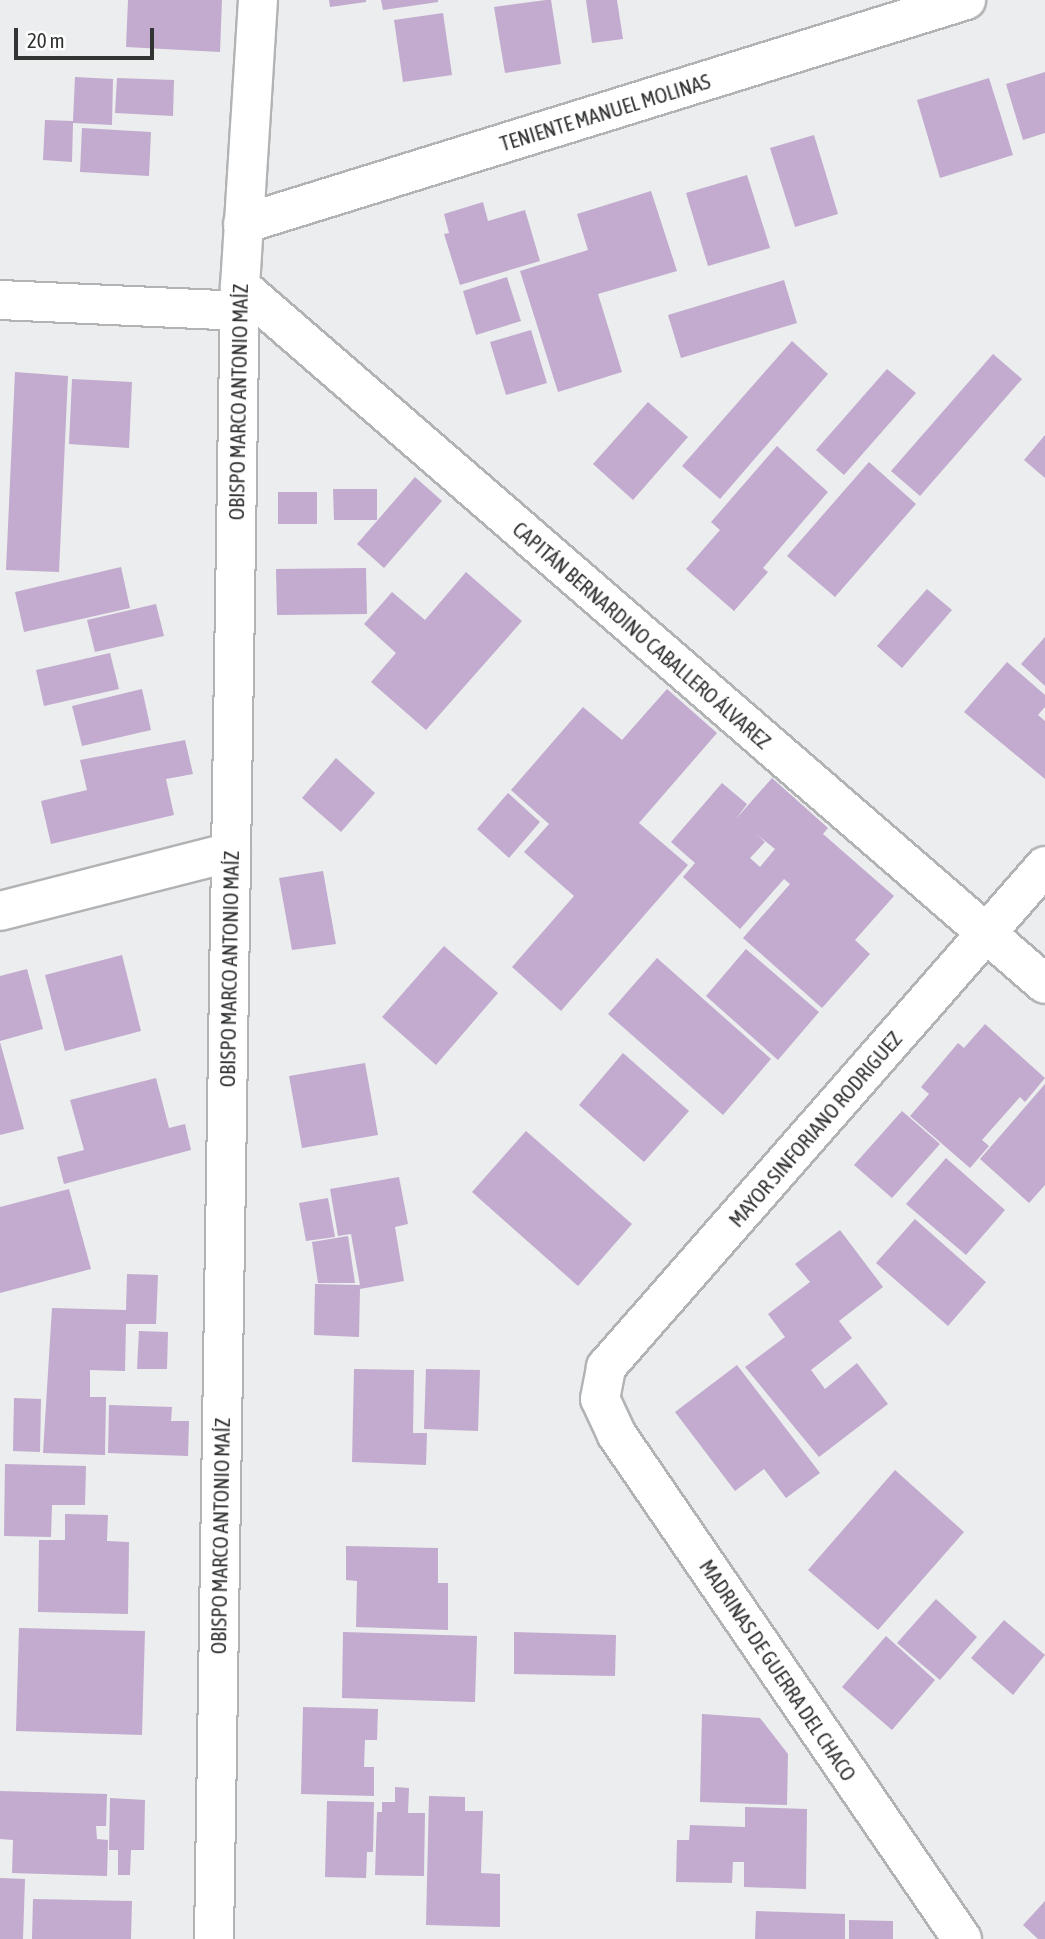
<!DOCTYPE html>
<html>
<head>
<meta charset="utf-8">
<style>
  body { margin:0 }
  #map { position:relative; width:1045px; height:1939px; overflow:hidden; background:#ebedee; font-family:"Asap Condensed",sans-serif }
  div>[style] { position:absolute }
  [style*='--x'] { left:calc(var(--x)*1px); top:calc(var(--y)*1px); width:calc(var(--w)*1px); rotate:calc(var(--a)*1deg) }
  .building>* { inset:0; background:#c2abce }
  .roads { filter:drop-shadow(2px 0 #b2b3b5) drop-shadow(-2px 0 #b2b3b5) drop-shadow(0 2px #b2b3b5) drop-shadow(0 -2px #b2b3b5) }
  .minor>* { height:38px; margin:-19px; padding:0 19px; transform-origin:19px; border-radius:19px; background:#fff }
  span { translate:-50% -50%; white-space:nowrap; text-align:center; line-height:1.15; -webkit-text-stroke:7px #fff; paint-order:stroke }
  .street-label { font-size:21px; color:#323333 }
  .scale { position:absolute; left:14px; top:28px; width:140px; height:32px; box-sizing:border-box; border:4px solid #323333; border-top:0; padding-left:9px; font-size:21px; line-height:24px; white-space:nowrap; color:#323333; -webkit-text-stroke:5px #fff; paint-order:stroke }
</style>
</head>
<body>
<div id="map">
  <div class="building">
    <i style="clip-path:polygon(128px 0,222px 0,220px 52px,126px 47px)"></i>
    <i style="clip-path:polygon(329px 0,366px 0,366px 2px,330px 7px)"></i>
    <i style="clip-path:polygon(381px 0,438px 0,438px 2px,383px 10px)"></i>
    <i style="clip-path:polygon(546px 0,551px 0,561px 64px,505px 73px,494px 7px)"></i>
    <i style="clip-path:polygon(586px 0,617px 0,623px 39px,592px 43px)"></i>
    <i style="clip-path:polygon(443px 13px,452px 75px,403px 82px,394px 20px)"></i>
    <i style="clip-path:polygon(1045px 72px,1045px 133px,1023px 140px,1006px 84px)"></i>
    <i style="clip-path:polygon(75px 77px,113px 79px,112px 125px,73px 123px,72px 162px,43px 160px,45px 120px,73px 121px)"></i>
    <i style="clip-path:polygon(117px 78px,174px 80px,173px 116px,115px 113px)"></i>
    <i style="clip-path:polygon(989px 78px,1013px 155px,940px 178px,917px 100px)"></i>
    <i style="clip-path:polygon(82px 128px,151px 132px,149px 176px,80px 172px)"></i>
    <i style="clip-path:polygon(814px 135px,838px 214px,795px 227px,770px 148px)"></i>
    <i style="clip-path:polygon(747px 175px,770px 248px,708px 266px,686px 193px)"></i>
    <i style="clip-path:polygon(651px 191px,677px 271px,598px 294px,622px 372px,558px 392px,520px 271px,588px 250px,577px 214px)"></i>
    <i style="clip-path:polygon(483px 202px,488px 221px,525px 210px,540px 261px,460px 285px,444px 234px,449px 233px,444px 214px)"></i>
    <i style="clip-path:polygon(507px 277px,521px 321px,476px 335px,463px 291px)"></i>
    <i style="clip-path:polygon(784px 280px,797px 323px,681px 358px,668px 315px)"></i>
    <i style="clip-path:polygon(531px 330px,547px 383px,506px 395px,490px 342px)"></i>
    <i style="clip-path:polygon(792px 341px,828px 374px,720px 499px,682px 466px)"></i>
    <i style="clip-path:polygon(993px 354px,1022px 379px,920px 496px,891px 471px)"></i>
    <i style="clip-path:polygon(887px 369px,916px 393px,844px 475px,816px 450px)"></i>
    <i style="clip-path:polygon(15px 372px,68px 376px,59px 572px,6px 570px)"></i>
    <i style="clip-path:polygon(72px 379px,132px 382px,129px 448px,69px 444px)"></i>
    <i style="clip-path:polygon(648px 402px,688px 437px,633px 500px,593px 464px)"></i>
    <i style="clip-path:polygon(1045px 435px,1045px 478px,1024px 460px)"></i>
    <i style="clip-path:polygon(777px 446px,828px 492px,763px 568px,768px 572px,734px 611px,686px 569px,720px 530px,711px 522px)"></i>
    <i style="clip-path:polygon(869px 462px,916px 504px,835px 597px,787px 556px)"></i>
    <i style="clip-path:polygon(415px 477px,442px 501px,384px 568px,357px 544px)"></i>
    <i style="clip-path:polygon(333px 489px,377px 489px,377px 520px,334px 520px)"></i>
    <i style="clip-path:polygon(278px 492px,317px 492px,317px 524px,278px 524px)"></i>
    <i style="clip-path:polygon(121px 567px,130px 608px,24px 632px,15px 592px)"></i>
    <i style="clip-path:polygon(366px 568px,367px 614px,277px 615px,276px 569px)"></i>
    <i style="clip-path:polygon(466px 572px,522px 621px,426px 730px,371px 682px,396px 653px,364px 624px,392px 592px,425px 620px)"></i>
    <i style="clip-path:polygon(927px 589px,952px 610px,902px 668px,877px 646px)"></i>
    <i style="clip-path:polygon(156px 604px,164px 636px,95px 652px,87px 620px)"></i>
    <i style="clip-path:polygon(1045px 637px,1045px 686px,1021px 664px)"></i>
    <i style="clip-path:polygon(110px 653px,119px 689px,44px 706px,36px 670px)"></i>
    <i style="clip-path:polygon(1007px 662px,1045px 695px,1045px 707px,1038px 715px,1045px 721px,1045px 779px,964px 712px)"></i>
    <i style="clip-path:polygon(142px 689px,151px 730px,82px 746px,72px 706px)"></i>
    <i style="clip-path:polygon(667px 689px,717px 733px,639px 823px,688px 865px,561px 1011px,512px 967px,574px 896px,524px 852px,549px 824px,511px 790px,583px 707px,622px 740px)"></i>
    <i style="clip-path:polygon(185px 740px,193px 774px,166px 779px,174px 815px,51px 844px,41px 801px,87px 790px,80px 760px)"></i>
    <i style="clip-path:polygon(336px 758px,375px 793px,341px 832px,302px 798px)"></i>
    <i style="clip-path:polygon(evenodd,772px 778px,828px 828px,823px 834px,894px 896px,855px 940px,870px 954px,822px 1008px,743px 938px,790px 884px,784px 879px,740px 929px,683px 877px,695px 863px,671px 842px,722px 783px,747px 804px,736px 819px,772px 778px,755px 833px,775px 849px,760px 867px,750px 858px,765px 842px,755px 833px)"></i>
    <i style="clip-path:polygon(508px 793px,540px 822px,509px 858px,477px 829px)"></i>
    <i style="clip-path:polygon(323px 871px,336px 944px,292px 950px,279px 878px)"></i>
    <i style="clip-path:polygon(444px 946px,498px 993px,436px 1065px,382px 1017px)"></i>
    <i style="clip-path:polygon(746px 949px,819px 1012px,778px 1060px,706px 996px)"></i>
    <i style="clip-path:polygon(122px 955px,141px 1031px,65px 1051px,45px 975px)"></i>
    <i style="clip-path:polygon(657px 958px,771px 1059px,723px 1115px,608px 1014px)"></i>
    <i style="clip-path:polygon(27px 969px,43px 1029px,0 1041px,0 976px)"></i>
    <i style="clip-path:polygon(985px 1024px,1045px 1078px,1025px 1102px,1020px 1097px,982px 1140px,989px 1146px,970px 1168px,910px 1116px,929px 1094px,921px 1087px,958px 1043px,964px 1048px)"></i>
    <i style="clip-path:polygon(0 1042px,24px 1129px,0 1135px)"></i>
    <i style="clip-path:polygon(623px 1053px,689px 1111px,644px 1162px,579px 1105px)"></i>
    <i style="clip-path:polygon(365px 1063px,378px 1135px,302px 1148px,289px 1076px)"></i>
    <i style="clip-path:polygon(156px 1078px,169px 1128px,185px 1124px,191px 1150px,64px 1184px,57px 1157px,84px 1150px,70px 1100px)"></i>
    <i style="clip-path:polygon(1045px 1084px,1045px 1185px,1029px 1203px,980px 1159px)"></i>
    <i style="clip-path:polygon(902px 1111px,940px 1144px,892px 1198px,854px 1165px)"></i>
    <i style="clip-path:polygon(526px 1131px,632px 1224px,578px 1286px,472px 1192px)"></i>
    <i style="clip-path:polygon(946px 1158px,1005px 1210px,966px 1255px,906px 1204px)"></i>
    <i style="clip-path:polygon(399px 1177px,408px 1224px,395px 1227px,404px 1281px,360px 1289px,359px 1337px,314px 1335px,315px 1284px,360px 1285px,351px 1234px,338px 1236px,330px 1189px)"></i>
    <i style="clip-path:polygon(69px 1189px,91px 1269px,0 1293px,0 1207px)"></i>
    <i style="clip-path:polygon(328px 1198px,335px 1237px,306px 1241px,299px 1203px)"></i>
    <i style="clip-path:polygon(915px 1219px,986px 1282px,948px 1326px,876px 1263px)"></i>
    <i style="clip-path:polygon(840px 1230px,883px 1287px,839px 1321px,852px 1338px,811px 1370px,825px 1389px,857px 1363px,888px 1404px,819px 1457px,745px 1367px,785px 1337px,768px 1314px,810px 1282px,795px 1264px)"></i>
    <i style="clip-path:polygon(348px 1236px,355px 1283px,318px 1283px,312px 1242px)"></i>
    <i style="clip-path:polygon(127px 1274px,158px 1275px,156px 1324px,126px 1324px,125px 1371px,90px 1370px,90px 1397px,106px 1397px,105px 1455px,43px 1453px,52px 1308px,126px 1310px)"></i>
    <i style="clip-path:polygon(139px 1331px,168px 1332px,167px 1369px,137px 1369px)"></i>
    <i style="clip-path:polygon(737px 1365px,820px 1473px,786px 1498px,764px 1469px,735px 1491px,675px 1412px)"></i>
    <i style="clip-path:polygon(354px 1369px,414px 1370px,413px 1433px,427px 1433px,426px 1465px,352px 1462px)"></i>
    <i style="clip-path:polygon(426px 1369px,480px 1370px,478px 1431px,424px 1429px)"></i>
    <i style="clip-path:polygon(14px 1398px,41px 1399px,40px 1452px,13px 1451px)"></i>
    <i style="clip-path:polygon(109px 1405px,172px 1407px,171px 1421px,189px 1421px,188px 1456px,108px 1453px)"></i>
    <i style="clip-path:polygon(5px 1464px,86px 1466px,85px 1505px,52px 1505px,51px 1537px,4px 1536px)"></i>
    <i style="clip-path:polygon(895px 1470px,964px 1532px,878px 1630px,808px 1570px)"></i>
    <i style="clip-path:polygon(65px 1514px,108px 1515px,107px 1541px,129px 1542px,128px 1614px,38px 1612px,39px 1540px,65px 1540px)"></i>
    <i style="clip-path:polygon(346px 1546px,438px 1548px,438px 1583px,448px 1583px,448px 1630px,356px 1627px,357px 1581px,346px 1580px)"></i>
    <i style="clip-path:polygon(936px 1599px,977px 1637px,940px 1680px,897px 1643px)"></i>
    <i style="clip-path:polygon(1004px 1620px,1045px 1655px,1013px 1695px,971px 1658px)"></i>
    <i style="clip-path:polygon(19px 1628px,145px 1631px,142px 1735px,16px 1731px)"></i>
    <i style="clip-path:polygon(343px 1632px,477px 1636px,475px 1702px,342px 1698px)"></i>
    <i style="clip-path:polygon(514px 1632px,616px 1635px,615px 1676px,514px 1674px)"></i>
    <i style="clip-path:polygon(886px 1636px,935px 1680px,892px 1730px,842px 1687px)"></i>
    <i style="clip-path:polygon(303px 1707px,378px 1709px,377px 1740px,365px 1740px,364px 1767px,374px 1767px,374px 1796px,301px 1794px)"></i>
    <i style="clip-path:polygon(702px 1714px,760px 1718px,788px 1754px,787px 1805px,700px 1802px)"></i>
    <i style="clip-path:polygon(395px 1787px,409px 1788px,408px 1813px,425px 1813px,424px 1876px,375px 1875px,377px 1812px,382px 1812px,382px 1802px,395px 1802px)"></i>
    <i style="clip-path:polygon(0 1791px,107px 1794px,106px 1826px,96px 1826px,97px 1839px,108px 1840px,107px 1876px,12px 1873px,13px 1840px,0 1839px)"></i>
    <i style="clip-path:polygon(429px 1796px,465px 1797px,465px 1811px,483px 1811px,481px 1873px,500px 1874px,500px 1927px,426px 1925px)"></i>
    <i style="clip-path:polygon(110px 1798px,145px 1800px,144px 1850px,131px 1850px,130px 1875px,118px 1875px,118px 1850px,109px 1850px)"></i>
    <i style="clip-path:polygon(327px 1801px,374px 1802px,373px 1852px,367px 1852px,366px 1878px,325px 1877px)"></i>
    <i style="clip-path:polygon(745px 1807px,807px 1809px,806px 1889px,744px 1887px,744px 1862px,733px 1862px,732px 1883px,676px 1882px,677px 1840px,689px 1840px,690px 1825px,745px 1827px)"></i>
    <i style="clip-path:polygon(0 1878px,25px 1879px,23px 1939px,0 1939px)"></i>
    <i style="clip-path:polygon(33px 1899px,132px 1901px,131px 1939px,32px 1939px)"></i>
    <i style="clip-path:polygon(1045px 1901px,1045px 1939px,1038px 1939px,1023px 1925px)"></i>
    <i style="clip-path:polygon(756px 1911px,845px 1914px,845px 1939px,755px 1939px)"></i>
    <i style="clip-path:polygon(849px 1920px,893px 1921px,893px 1939px,849px 1939px)"></i>
  </div>
  <div class="roads">
    <div class="minor">
      <i style="--x:243;--y:224;--w:757;--a:-17.21"></i>
      <i style="--x:240;--y:286;--w:1065;--a:40.93"></i>
      <i style="--x:0;--y:300;--w:239;--a:2.6"></i>
      <i style="--x:0;--y:911;--w:238;--a:-14.3"></i>
      <i style="--x:214;--y:1939;--w:1653;--a:-89.1"></i>
      <i style="--x:240;--y:286;--w:287;--a:-86.4"></i>
      <i style="--x:962;--y:1939;--w:611;--a:-124.39"></i>
      <i style="--x:617;--y:1435;--w:40;--a:-115"></i>
      <i style="--x:600;--y:1399;--w:33;--a:-79"></i>
      <i style="--x:606;--y:1367;--w:666;--a:-48.77"></i>
    </div>
  </div>
  <div class="street-label">
    <span style="left:605px;top:112px;rotate:-17deg">TENIENTE MANUEL MOLINAS</span>
    <span style="left:238px;top:402px;rotate:-89deg">OBISPO MARCO ANTONIO MAÍZ</span>
    <span style="left:642px;top:635px;rotate:41deg">CAPITÁN BERNARDINO CABALLERO ÁLVAREZ</span>
    <span style="left:229px;top:969px;rotate:-89deg">OBISPO MARCO ANTONIO MAÍZ</span>
    <span style="left:815px;top:1129px;rotate:-49deg">MAYOR SINFORIANO RODRIGUEZ</span>
    <span style="left:220px;top:1536px;rotate:-89deg">OBISPO MARCO ANTONIO MAÍZ</span>
    <span style="left:778px;top:1670px;rotate:56deg">MADRINAS DE GUERRA DEL CHACO</span>
  </div>
  <div class="scale">20 m</div>
</div>
</body>
</html>
